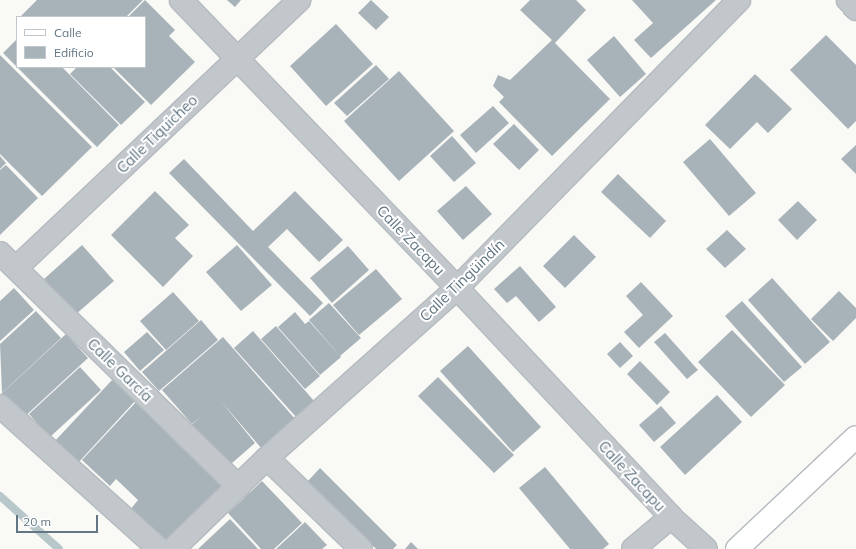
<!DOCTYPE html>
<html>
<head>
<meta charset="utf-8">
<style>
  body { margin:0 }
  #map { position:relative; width:856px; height:549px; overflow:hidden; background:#f9f9f6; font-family:Mulish,sans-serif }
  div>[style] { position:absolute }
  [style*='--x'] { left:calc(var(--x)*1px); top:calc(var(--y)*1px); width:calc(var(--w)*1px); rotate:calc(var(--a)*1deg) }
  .stream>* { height:8px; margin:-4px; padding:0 4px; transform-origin:4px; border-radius:4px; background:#b8c7ca }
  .building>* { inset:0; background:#a8b2b9 }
  .roads { filter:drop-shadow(1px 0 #b5bbbf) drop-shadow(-1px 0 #b5bbbf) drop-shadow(0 1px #b5bbbf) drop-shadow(0 -1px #b5bbbf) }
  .minor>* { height:22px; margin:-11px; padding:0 11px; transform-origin:11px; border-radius:11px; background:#c2c7cb }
  .primary>* { height:22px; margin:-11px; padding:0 11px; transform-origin:11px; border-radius:11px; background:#fff }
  span { translate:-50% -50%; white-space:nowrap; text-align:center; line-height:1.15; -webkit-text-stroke:4px #fff; paint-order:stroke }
  .street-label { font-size:15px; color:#627683 }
  .legend { position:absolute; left:16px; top:16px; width:130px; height:52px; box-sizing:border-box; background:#fff; border:1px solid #c0c8cd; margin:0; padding:5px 7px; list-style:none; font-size:12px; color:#627683 }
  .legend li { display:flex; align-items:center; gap:8px; height:20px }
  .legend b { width:20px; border:1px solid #c0c8cd }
  .scale { position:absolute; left:16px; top:515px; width:82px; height:18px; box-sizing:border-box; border:2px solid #627683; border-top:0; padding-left:5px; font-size:12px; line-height:14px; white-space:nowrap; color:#627683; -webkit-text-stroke:3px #fff; paint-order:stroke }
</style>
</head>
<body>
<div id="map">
  <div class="stream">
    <i style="--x:0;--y:496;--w:79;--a:41.9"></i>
  </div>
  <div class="building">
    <i style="clip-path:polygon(37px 0,143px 0,126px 17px,20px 17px)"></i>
    <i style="clip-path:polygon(145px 0,175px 30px,169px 36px,195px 62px,151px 105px,113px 67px,145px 67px,145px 17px,128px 17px)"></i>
    <i style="clip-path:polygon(227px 0,241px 0,235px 7px)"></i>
    <i style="clip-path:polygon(371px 0,389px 17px,376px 30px,358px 13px)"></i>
    <i style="clip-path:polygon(530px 0,576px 0,586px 10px,555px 43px,610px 99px,552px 156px,499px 102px,504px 97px,493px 86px,498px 75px,510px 80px,552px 40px,520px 10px)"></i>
    <i style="clip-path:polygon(632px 0,716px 0,651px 58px,634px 40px,653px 23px)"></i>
    <i style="clip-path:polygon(336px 24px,373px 64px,326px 106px,290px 66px)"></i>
    <i style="clip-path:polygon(826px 35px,856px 65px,856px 121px,848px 129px,790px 70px)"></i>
    <i style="clip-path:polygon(614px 36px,646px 74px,620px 97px,587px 60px)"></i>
    <i style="clip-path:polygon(17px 39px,17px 67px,62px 67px,119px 125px,97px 147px,3px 53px)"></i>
    <i style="clip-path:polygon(0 55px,92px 147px,42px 196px,0 154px)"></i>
    <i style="clip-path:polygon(376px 65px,389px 79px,347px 116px,334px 103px)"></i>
    <i style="clip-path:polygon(77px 67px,110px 67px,145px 102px,121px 125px,70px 74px)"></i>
    <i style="clip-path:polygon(399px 71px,454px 131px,399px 181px,344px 121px)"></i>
    <i style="clip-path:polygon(755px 74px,792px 109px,768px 133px,757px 122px,730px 149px,705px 125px)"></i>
    <i style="clip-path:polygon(493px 106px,509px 123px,476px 153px,460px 135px)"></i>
    <i style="clip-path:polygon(514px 124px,539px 150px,519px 170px,493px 144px)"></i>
    <i style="clip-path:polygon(452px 136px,476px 163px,454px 182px,430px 156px)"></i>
    <i style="clip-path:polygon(710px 139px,756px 193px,729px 216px,683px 162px)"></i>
    <i style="clip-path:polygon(856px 145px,856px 174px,841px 159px)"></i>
    <i style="clip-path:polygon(0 156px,6px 163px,0 169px)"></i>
    <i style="clip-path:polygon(184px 159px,253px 231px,295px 191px,343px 240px,319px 262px,287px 229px,268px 247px,323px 303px,310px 316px,169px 173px)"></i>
    <i style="clip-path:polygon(6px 165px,38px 198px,0 235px,0 170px)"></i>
    <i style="clip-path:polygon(618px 174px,666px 221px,650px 238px,601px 192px)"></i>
    <i style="clip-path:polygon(466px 186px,492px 214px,463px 240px,437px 211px)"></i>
    <i style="clip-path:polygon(155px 191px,189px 225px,175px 238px,193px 256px,163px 287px,111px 235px)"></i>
    <i style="clip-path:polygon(798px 201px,817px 220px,797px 240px,778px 220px)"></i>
    <i style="clip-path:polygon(727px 230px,746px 249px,725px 268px,706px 249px)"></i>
    <i style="clip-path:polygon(574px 235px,596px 257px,565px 288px,543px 266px)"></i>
    <i style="clip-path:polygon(82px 245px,114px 281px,75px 315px,44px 279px)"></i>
    <i style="clip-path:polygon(237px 245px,272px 285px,241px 311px,206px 272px)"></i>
    <i style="clip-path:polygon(348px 246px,369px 270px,332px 303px,310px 278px)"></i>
    <i style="clip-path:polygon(520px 266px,556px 307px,539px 322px,516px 296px,507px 303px,494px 289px)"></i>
    <i style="clip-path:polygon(376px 269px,402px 299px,359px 335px,333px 305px)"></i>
    <i style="clip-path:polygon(772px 278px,830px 342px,805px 364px,748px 300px)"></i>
    <i style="clip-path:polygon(641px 282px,673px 316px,639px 348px,624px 332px,643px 315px,626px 296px)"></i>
    <i style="clip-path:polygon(14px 288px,34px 310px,0 341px,0 301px)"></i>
    <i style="clip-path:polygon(839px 291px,856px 308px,856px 318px,833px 341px,811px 319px)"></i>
    <i style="clip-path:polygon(173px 292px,199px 321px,166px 350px,140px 321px)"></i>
    <i style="clip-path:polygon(742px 301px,802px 367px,784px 382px,725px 316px)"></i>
    <i style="clip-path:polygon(329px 303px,361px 338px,340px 356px,309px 320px)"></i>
    <i style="clip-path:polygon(36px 311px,61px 338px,2px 393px,0 344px)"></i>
    <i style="clip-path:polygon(295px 312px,305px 324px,309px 321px,341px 357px,320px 375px,278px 327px)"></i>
    <i style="clip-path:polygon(201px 320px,218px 340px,159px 391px,142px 372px)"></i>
    <i style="clip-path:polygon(276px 326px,320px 376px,305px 389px,261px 339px)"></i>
    <i style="clip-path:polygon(732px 330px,785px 385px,751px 417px,698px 362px)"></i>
    <i style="clip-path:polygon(253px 331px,315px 402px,297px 418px,234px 348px)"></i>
    <i style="clip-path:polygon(147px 332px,164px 350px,140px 371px,124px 352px)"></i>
    <i style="clip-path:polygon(665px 333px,698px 370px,687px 379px,654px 342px)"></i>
    <i style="clip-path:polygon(66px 334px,88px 358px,22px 419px,0 395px)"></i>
    <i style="clip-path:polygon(223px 337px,296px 420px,262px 449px,220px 400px,255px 443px,224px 470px,188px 428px,202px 416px,192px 424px,162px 390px)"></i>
    <i style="clip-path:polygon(620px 342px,633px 356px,620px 368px,607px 354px)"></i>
    <i style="clip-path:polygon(468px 346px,541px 427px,513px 452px,440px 371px)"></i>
    <i style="clip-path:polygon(640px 361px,670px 392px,657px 405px,627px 374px)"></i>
    <i style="clip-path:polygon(80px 367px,101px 390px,50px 437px,29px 414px)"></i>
    <i style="clip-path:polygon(438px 377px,514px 455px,494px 473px,418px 396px)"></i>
    <i style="clip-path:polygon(113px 379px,136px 400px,77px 464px,54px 442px)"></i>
    <i style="clip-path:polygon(717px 395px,742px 422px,685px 475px,660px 447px)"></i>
    <i style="clip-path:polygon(137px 401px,225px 482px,166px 544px,130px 510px,138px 500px,116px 479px,110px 486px,82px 460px)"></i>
    <i style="clip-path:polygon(661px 406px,676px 423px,654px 442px,639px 425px)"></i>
    <i style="clip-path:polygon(545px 467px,609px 544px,603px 549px,570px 549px,519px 488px)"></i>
    <i style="clip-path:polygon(320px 468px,397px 545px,393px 549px,376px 549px,308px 481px)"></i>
    <i style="clip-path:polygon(262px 481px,302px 523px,274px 549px,261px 549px,228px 513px)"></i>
    <i style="clip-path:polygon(230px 519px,258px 549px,198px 549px)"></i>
    <i style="clip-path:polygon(305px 522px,327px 545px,322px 549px,276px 549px)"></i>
    <i style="clip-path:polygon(411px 542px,418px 549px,405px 549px)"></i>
  </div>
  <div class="roads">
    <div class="minor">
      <i style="--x:181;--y:0;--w:399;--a:46.2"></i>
      <i style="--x:457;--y:288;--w:313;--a:46.9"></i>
      <i style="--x:671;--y:517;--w:47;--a:42.4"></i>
      <i style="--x:848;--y:0;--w:12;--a:48"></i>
      <i style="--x:0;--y:253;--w:334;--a:44.4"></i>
      <i style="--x:16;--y:268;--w:390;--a:-43.4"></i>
      <i style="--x:0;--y:406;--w:214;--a:42"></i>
      <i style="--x:267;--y:458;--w:131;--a:44.1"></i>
      <i style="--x:173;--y:549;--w:131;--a:-44.1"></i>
      <i style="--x:267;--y:458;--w:255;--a:-41.8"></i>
      <i style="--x:457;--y:288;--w:403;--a:-45.6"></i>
      <i style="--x:633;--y:549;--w:50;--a:-40.1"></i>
    </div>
    <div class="primary">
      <i style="--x:737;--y:549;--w:163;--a:-43.3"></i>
    </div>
  </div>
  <div class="street-label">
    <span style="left:157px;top:134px;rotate:-44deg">Calle Tiquicheo</span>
    <span style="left:411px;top:240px;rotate:46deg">Calle Zacapu</span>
    <span style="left:462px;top:280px;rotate:-44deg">Calle Tingüindín</span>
    <span style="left:120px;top:370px;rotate:44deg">Calle García</span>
    <span style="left:632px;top:476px;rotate:47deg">Calle Zacapu</span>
  </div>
  <ul class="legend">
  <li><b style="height:5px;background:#fff"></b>Calle</li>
  <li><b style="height:11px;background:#a8b2b9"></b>Edificio</li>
  </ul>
  <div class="scale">20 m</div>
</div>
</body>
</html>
